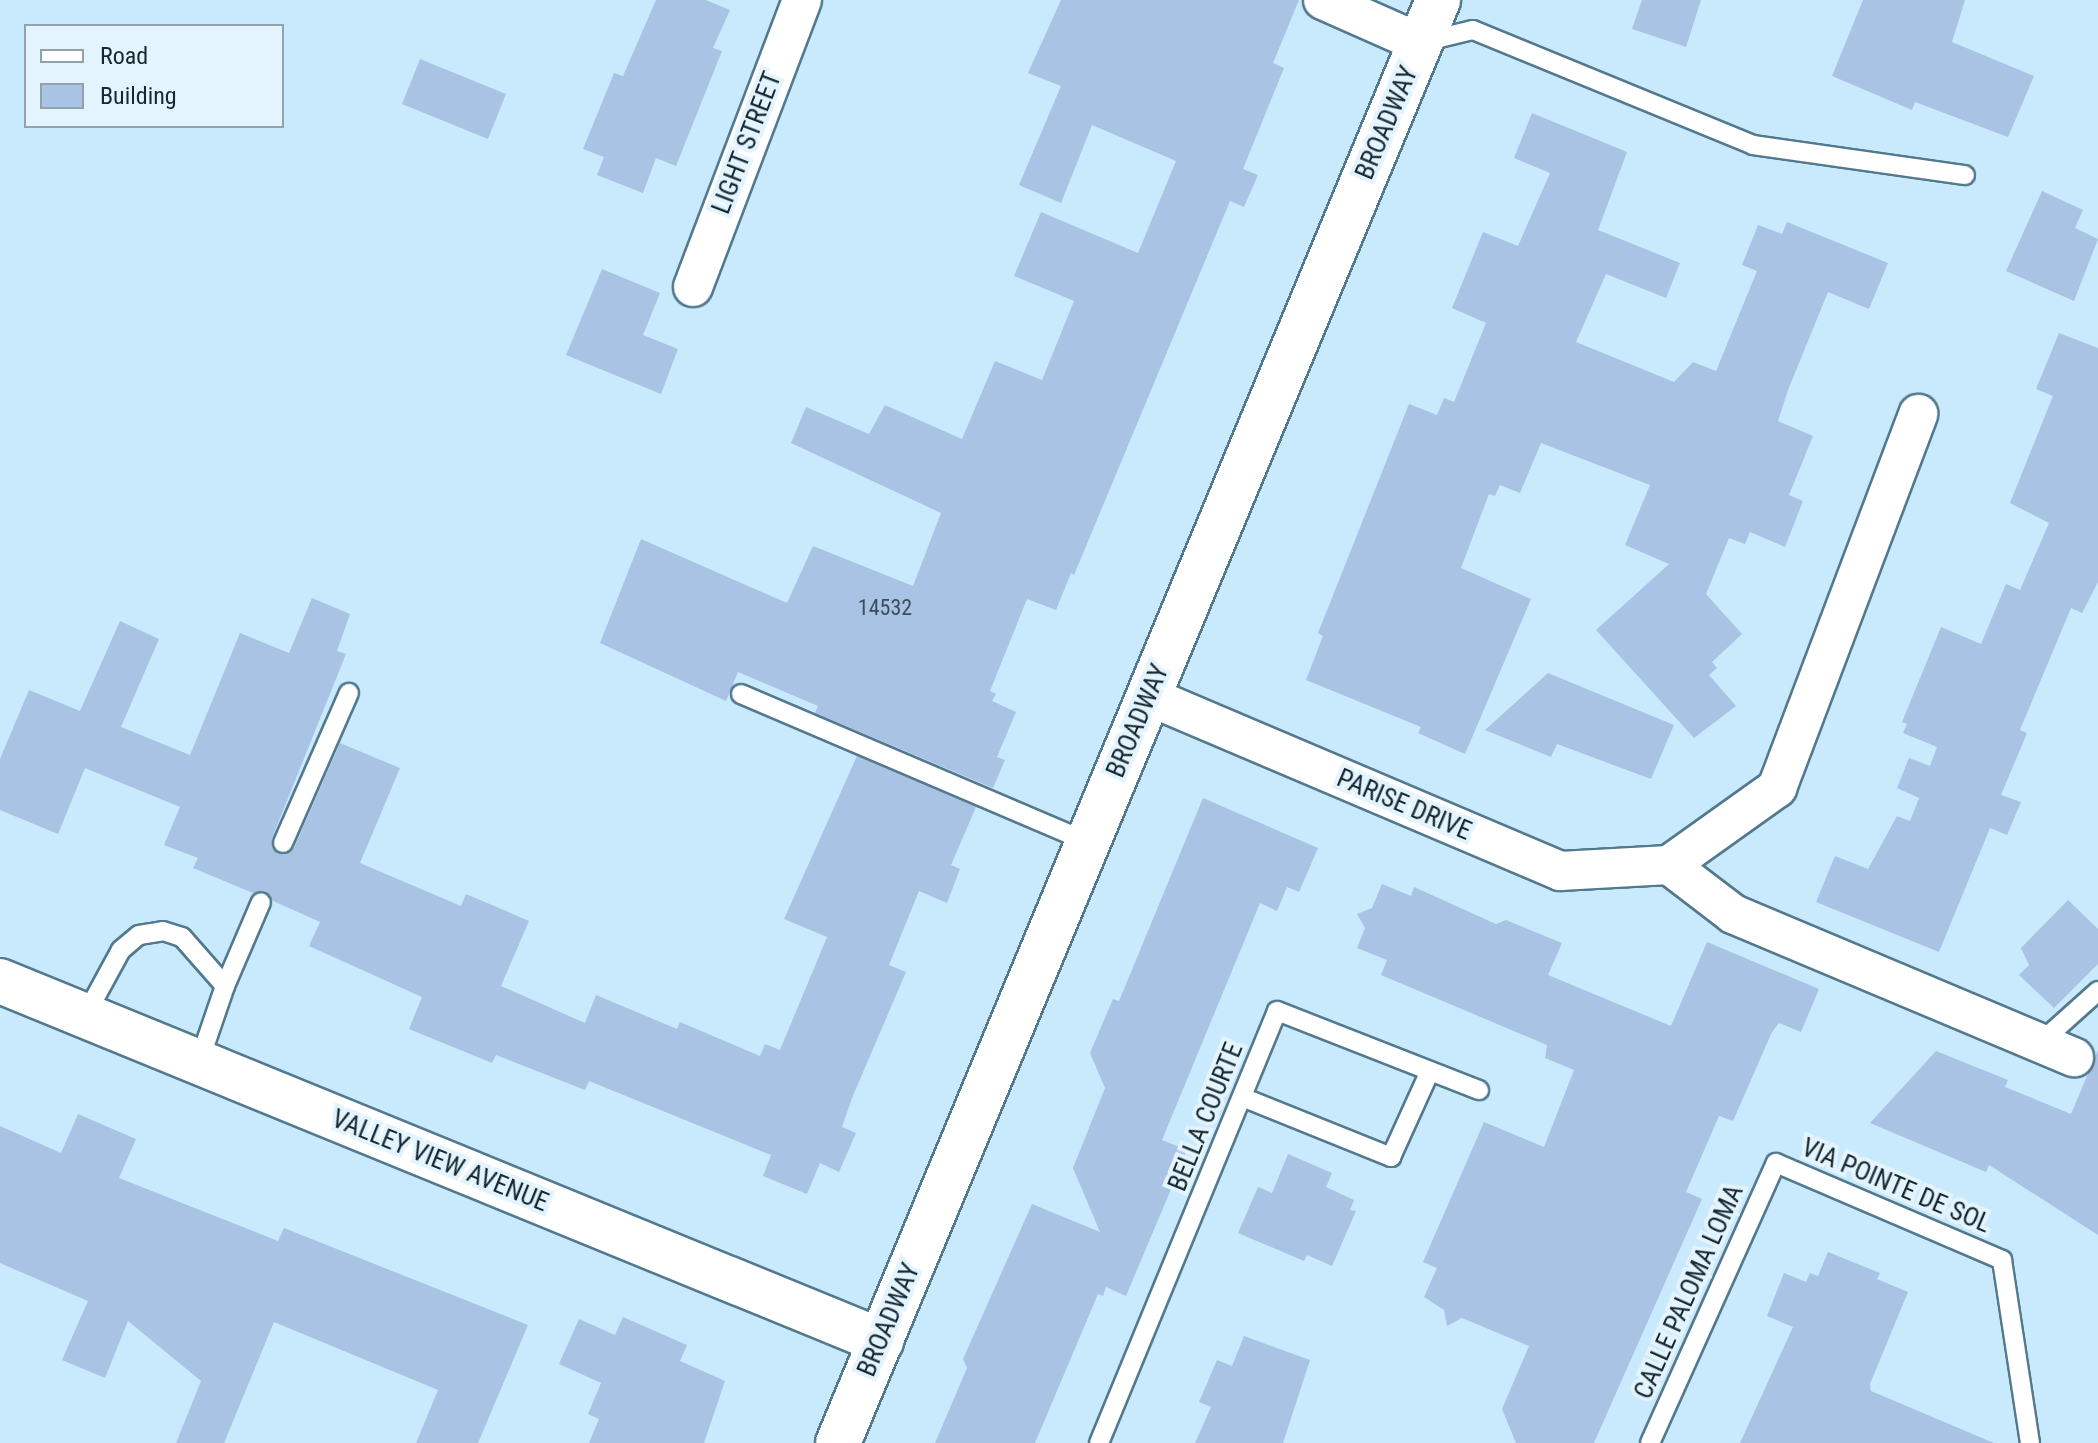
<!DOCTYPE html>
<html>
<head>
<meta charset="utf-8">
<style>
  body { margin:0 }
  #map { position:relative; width:2098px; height:1443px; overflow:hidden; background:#c9eafd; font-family:"Roboto Condensed",sans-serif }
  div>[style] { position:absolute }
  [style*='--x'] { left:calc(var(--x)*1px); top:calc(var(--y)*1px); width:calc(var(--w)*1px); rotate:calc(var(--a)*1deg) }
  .building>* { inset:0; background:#a8c3e3 }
  .roads { filter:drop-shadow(2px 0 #53798e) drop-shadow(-2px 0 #53798e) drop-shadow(0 2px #53798e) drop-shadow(0 -2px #53798e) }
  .service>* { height:18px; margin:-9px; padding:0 9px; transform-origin:9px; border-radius:9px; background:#fff }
  .minor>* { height:38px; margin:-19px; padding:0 19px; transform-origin:19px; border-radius:19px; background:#fff }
  .tertiary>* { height:44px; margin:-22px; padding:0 22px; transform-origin:22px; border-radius:22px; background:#fff }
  span { translate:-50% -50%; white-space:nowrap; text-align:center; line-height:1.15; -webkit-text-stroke:8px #e4f4fe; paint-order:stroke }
  .number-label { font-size:22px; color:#3b4e5c }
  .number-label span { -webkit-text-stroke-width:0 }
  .street-label { font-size:26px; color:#17272f }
  .legend { position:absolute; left:24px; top:24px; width:260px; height:104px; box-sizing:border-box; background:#e4f4fe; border:2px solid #92a2ab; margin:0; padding:10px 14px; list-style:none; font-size:24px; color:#17272f }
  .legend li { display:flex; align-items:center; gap:16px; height:40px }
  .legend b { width:40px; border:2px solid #92a2ab }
</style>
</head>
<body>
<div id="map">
  <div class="building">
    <i style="clip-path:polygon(656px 0,706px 0,730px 10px,713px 48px,722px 51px,676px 166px,656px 158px,643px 193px,597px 175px,604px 157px,583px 149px,614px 73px,623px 76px)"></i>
    <i style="clip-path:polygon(1061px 0,1299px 0,1273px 63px,1284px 68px,1243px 169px,1258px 175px,1244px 207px,1230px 201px,1074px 575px,1071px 573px,1056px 610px,1027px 599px,990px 691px,996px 694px,992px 701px,1016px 712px,997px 757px,1005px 760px,993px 788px,815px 713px,818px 706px,738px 672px,726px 701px,600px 643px,641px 539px,787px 603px,813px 546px,913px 586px,941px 513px,791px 443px,806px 407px,869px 434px,885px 405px,962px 439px,995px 361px,1042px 380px,1074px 301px,1014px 276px,1041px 212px,1138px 253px,1176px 161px,1092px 125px,1061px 203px,1019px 185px,1061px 86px,1028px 73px)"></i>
    <i style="clip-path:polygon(1642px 0,1701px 0,1686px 47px,1632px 29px)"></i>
    <i style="clip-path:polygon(1863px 0,1965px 0,1952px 42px,2034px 76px,2008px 137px,1915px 102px,1912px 110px,1832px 76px)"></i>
    <i style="clip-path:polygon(420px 59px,506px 94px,488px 139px,402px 104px)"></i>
    <i style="clip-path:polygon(1532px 113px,1627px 152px,1598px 230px,1680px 263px,1666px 298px,1606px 274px,1576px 342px,1674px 382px,1693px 362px,1716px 371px,1757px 271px,1742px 265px,1758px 225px,1782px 234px,1787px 222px,1888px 263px,1869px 309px,1828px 292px,1788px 390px,1778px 421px,1813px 436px,1789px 495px,1803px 501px,1785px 547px,1750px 532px,1745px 544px,1729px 538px,1706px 594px,1742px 634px,1712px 662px,1717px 668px,1709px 675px,1736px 706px,1694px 738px,1596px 630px,1669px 564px,1625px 545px,1650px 485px,1541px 443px,1520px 493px,1500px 485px,1495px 496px,1489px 494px,1461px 568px,1531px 599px,1465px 754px,1418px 733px,1421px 727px,1306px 680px,1323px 636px,1318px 633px,1409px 404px,1437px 415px,1444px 398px,1454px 402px,1486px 323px,1452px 308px,1483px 232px,1518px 246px,1550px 173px,1514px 158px)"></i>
    <i style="clip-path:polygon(2042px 191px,2083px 210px,2075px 228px,2098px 239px,2074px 301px,2006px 271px)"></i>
    <i style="clip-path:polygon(602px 269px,660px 293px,643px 335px,678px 349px,661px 394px,566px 355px)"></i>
    <i style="clip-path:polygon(2059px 333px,2098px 348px,2098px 582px,2082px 613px,2071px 608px,2020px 730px,2027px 733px,2001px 795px,2021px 802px,2007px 835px,1990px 828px,1939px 952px,1816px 902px,1835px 856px,1868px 869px,1897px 816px,1910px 821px,1919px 798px,1897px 788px,1909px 758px,1930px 766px,1937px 747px,1903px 733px,1907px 724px,1902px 722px,1941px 627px,1981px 644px,2006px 584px,2020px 590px,2049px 523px,2010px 503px,2053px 396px,2036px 389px)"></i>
    <i style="clip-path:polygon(312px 598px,350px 614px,337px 651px,346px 654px,272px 838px,273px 849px,284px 855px,294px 848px,340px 743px,400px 768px,360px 863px,461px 906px,466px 894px,529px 921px,501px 986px,585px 1023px,596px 995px,677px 1029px,680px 1022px,760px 1056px,765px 1044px,780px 1050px,827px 937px,784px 919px,857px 756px,976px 807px,951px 865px,960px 869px,947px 903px,919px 891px,889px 965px,906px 972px,852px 1098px,842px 1127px,856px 1133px,839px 1172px,820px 1163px,807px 1194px,763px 1176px,771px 1155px,717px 1133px,589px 1081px,585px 1090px,496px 1055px,492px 1063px,409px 1029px,422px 997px,309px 946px,320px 922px,273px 901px,265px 891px,253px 893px,193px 868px,198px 858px,164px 845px,180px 807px,85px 768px,58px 834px,0 810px,0 759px,29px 690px,80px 711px,120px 621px,159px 639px,121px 727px,190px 755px,240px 633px,289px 653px)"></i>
    <i style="clip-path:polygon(1548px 673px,1674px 725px,1651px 779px,1557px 744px,1551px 757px,1485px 730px)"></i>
    <i style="clip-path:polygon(1203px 798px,1318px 848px,1299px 892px,1287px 887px,1277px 911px,1260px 903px,1162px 1140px,1187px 1150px,1169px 1194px,1126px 1296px,1106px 1287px,1103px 1296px,1098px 1294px,1035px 1443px,935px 1443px,967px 1368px,963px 1359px,1032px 1204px,1100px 1232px,1073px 1168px,1105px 1088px,1090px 1053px,1113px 999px,1119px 1001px)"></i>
    <i style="clip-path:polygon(1382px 884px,1411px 896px,1414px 887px,1496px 924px,1506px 920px,1562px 943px,1548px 975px,1671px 1026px,1707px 942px,1819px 989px,1801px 1032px,1779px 1023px,1772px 1032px,1733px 1121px,1719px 1116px,1686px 1192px,1702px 1199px,1594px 1443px,1516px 1443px,1502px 1409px,1529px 1346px,1462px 1318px,1447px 1326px,1444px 1310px,1424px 1297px,1437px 1268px,1423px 1262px,1484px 1122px,1544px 1147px,1574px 1070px,1545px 1058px,1547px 1045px,1381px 975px,1387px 960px,1357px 948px,1365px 928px,1357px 914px,1372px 908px)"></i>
    <i style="clip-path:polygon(2068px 900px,2098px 929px,2098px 964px,2054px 1008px,2019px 975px,2029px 965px,2021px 948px)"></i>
    <i style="clip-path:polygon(2098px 1050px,2098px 1235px,1989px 1165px,1986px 1172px,1870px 1123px,1936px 1051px,2008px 1080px,2005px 1087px,2071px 1114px)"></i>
    <i style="clip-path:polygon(78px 1114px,136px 1139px,119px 1178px,278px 1241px,284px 1228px,528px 1325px,478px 1443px,416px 1443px,438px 1390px,274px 1322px,224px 1443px,176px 1443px,201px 1381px,128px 1321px,105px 1378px,62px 1360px,88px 1301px,0 1263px,0 1126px,61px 1153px)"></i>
    <i style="clip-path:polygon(1288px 1154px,1332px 1173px,1326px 1187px,1354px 1200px,1350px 1210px,1356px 1211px,1332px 1266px,1307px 1255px,1304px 1261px,1238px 1233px,1258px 1187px,1272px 1193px)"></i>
    <i style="clip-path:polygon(1828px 1252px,1880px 1273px,1877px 1279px,1908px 1292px,1870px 1384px,1871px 1391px,1994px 1443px,1740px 1443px,1793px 1327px,1767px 1316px,1784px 1273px,1806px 1282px,1810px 1273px,1818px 1276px)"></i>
    <i style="clip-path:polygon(623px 1317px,687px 1345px,680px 1361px,725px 1381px,704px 1443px,589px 1443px,599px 1419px,588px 1414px,601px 1383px,559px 1364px,579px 1319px,615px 1335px)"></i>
    <i style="clip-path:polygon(1244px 1336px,1310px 1360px,1283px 1443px,1195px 1443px,1211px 1407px,1199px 1402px,1217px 1360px,1232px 1366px)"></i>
  </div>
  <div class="roads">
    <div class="service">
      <i style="--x:1423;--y:42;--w:51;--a:-13.5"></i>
      <i style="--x:1473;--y:30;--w:303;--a:22.3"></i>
      <i style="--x:1753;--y:145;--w:214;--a:8.1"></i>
      <i style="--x:741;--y:694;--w:377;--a:23.1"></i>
      <i style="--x:283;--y:843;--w:164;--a:-66.3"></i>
      <i style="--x:225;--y:986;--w:91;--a:-66.8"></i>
      <i style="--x:85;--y:1016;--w:75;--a:-61.4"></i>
      <i style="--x:121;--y:950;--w:23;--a:-40"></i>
      <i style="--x:139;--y:935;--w:24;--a:-9"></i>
      <i style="--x:163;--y:931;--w:20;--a:18"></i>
      <i style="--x:182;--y:937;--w:65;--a:48.7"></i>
      <i style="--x:225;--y:986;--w:80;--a:108.9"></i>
      <i style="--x:2040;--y:1043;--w:78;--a:-41.9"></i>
      <i style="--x:1242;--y:1097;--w:161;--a:21.9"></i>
      <i style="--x:1391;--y:1157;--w:94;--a:-65.6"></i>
      <i style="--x:1099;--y:1443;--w:467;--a:-67.6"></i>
      <i style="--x:1277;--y:1011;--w:217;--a:21.4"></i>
      <i style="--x:1650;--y:1443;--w:307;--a:-65.8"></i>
      <i style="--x:1776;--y:1163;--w:246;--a:23.2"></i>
      <i style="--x:2002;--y:1260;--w:185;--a:81.3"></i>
    </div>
    <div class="minor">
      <i style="--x:1323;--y:0;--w:106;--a:23.9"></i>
      <i style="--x:693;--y:287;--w:307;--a:-69.2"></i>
      <i style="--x:1148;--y:696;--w:448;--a:23"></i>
      <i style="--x:1560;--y:871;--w:109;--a:-3.2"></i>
      <i style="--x:1669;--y:865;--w:81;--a:37.4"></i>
      <i style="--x:1733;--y:914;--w:370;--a:22.8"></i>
      <i style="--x:1669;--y:865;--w:133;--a:-35.5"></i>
      <i style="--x:1777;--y:788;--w:400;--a:-69.3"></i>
    </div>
    <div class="tertiary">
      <i style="--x:0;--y:981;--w:952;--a:22.23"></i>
      <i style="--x:838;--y:1443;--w:1563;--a:-67.42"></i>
    </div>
  </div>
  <div class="number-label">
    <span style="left:885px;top:608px">14532</span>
  </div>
  <div class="street-label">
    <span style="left:1387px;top:123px;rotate:-67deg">BROADWAY</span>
    <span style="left:747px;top:143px;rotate:-69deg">LIGHT STREET</span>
    <span style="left:1138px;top:721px;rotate:-67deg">BROADWAY</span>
    <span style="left:1404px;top:805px;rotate:23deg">PARISE DRIVE</span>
    <span style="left:1206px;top:1117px;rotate:-68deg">BELLA COURTE</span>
    <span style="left:440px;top:1161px;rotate:22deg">VALLEY VIEW AVENUE</span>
    <span style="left:1896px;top:1186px;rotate:23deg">VIA POINTE DE SOL</span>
    <span style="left:1689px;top:1292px;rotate:-66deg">CALLE PALOMA LOMA</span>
    <span style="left:889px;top:1320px;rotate:-67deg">BROADWAY</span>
  </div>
  <ul class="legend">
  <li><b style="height:10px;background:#fff"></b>Road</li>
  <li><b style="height:22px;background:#a8c3e3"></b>Building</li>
  </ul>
</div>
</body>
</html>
